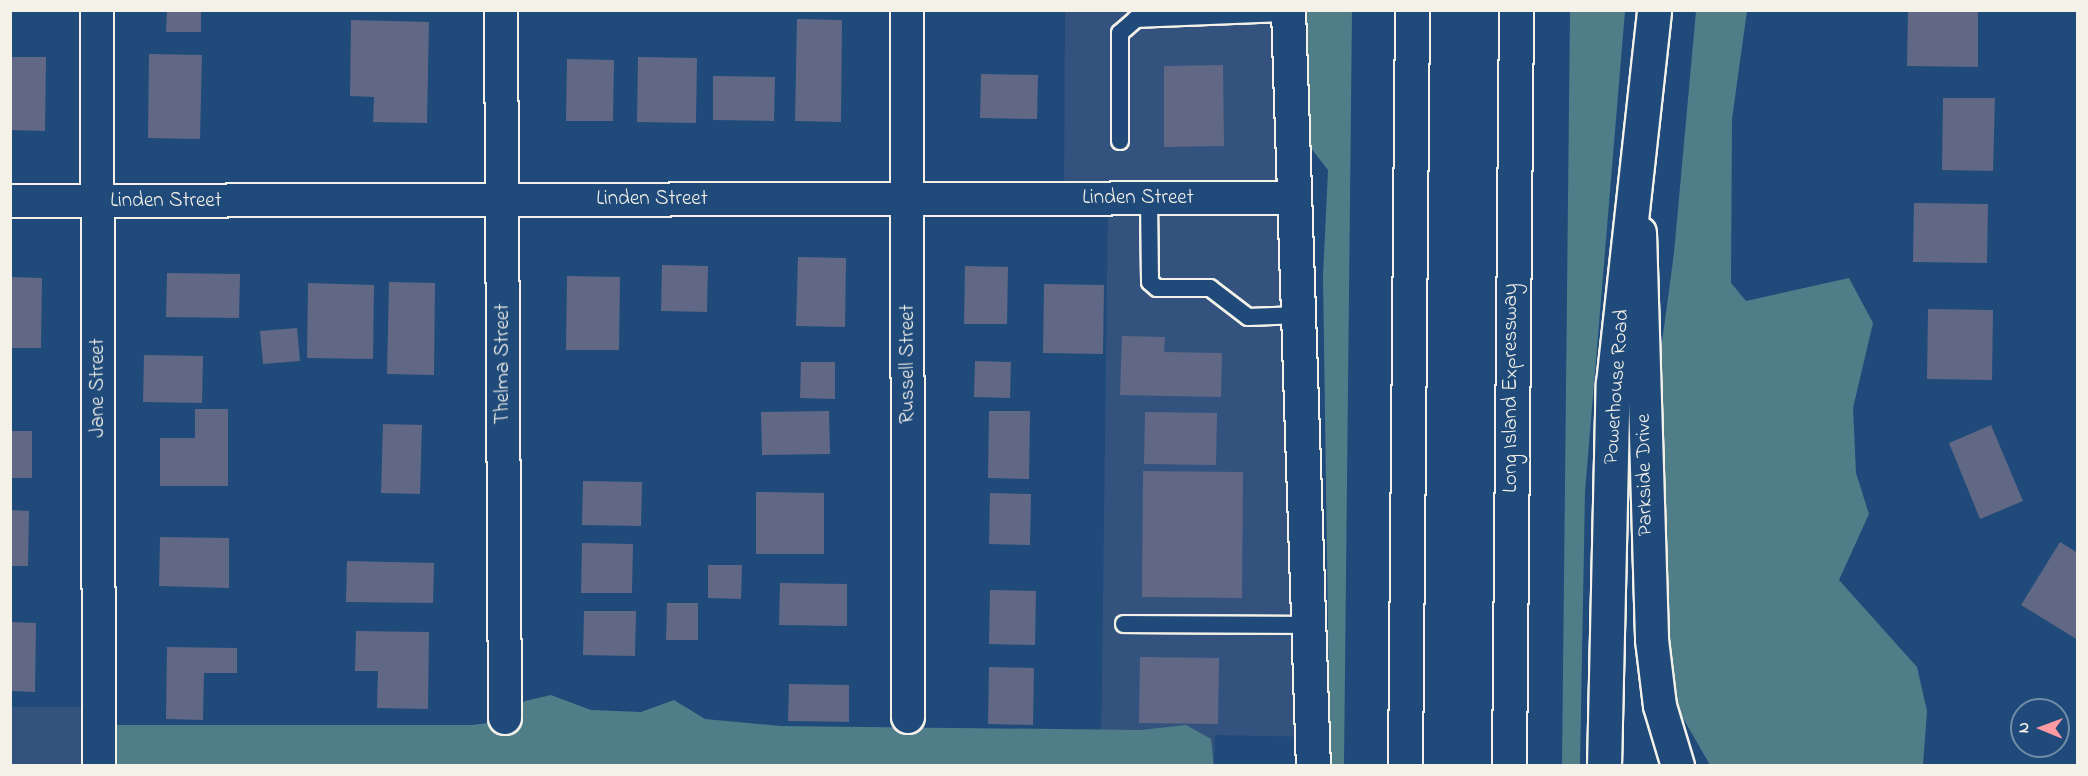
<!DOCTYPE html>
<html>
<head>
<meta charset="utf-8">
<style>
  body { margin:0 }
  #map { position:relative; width:2088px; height:776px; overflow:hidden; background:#1f4a7a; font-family:"Indie Flower",sans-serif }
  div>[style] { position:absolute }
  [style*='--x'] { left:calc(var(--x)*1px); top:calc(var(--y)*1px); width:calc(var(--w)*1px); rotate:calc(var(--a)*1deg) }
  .built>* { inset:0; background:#33537e }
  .green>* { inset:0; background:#4f7e89 }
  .building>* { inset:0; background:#616886 }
  .roads { filter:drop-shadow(2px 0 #f4f1e8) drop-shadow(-2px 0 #f4f1e8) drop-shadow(0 2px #f4f1e8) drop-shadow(0 -2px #f4f1e8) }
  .service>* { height:16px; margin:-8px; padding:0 8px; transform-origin:8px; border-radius:8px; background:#1f4a7a }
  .minor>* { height:32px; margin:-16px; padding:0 16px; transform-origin:16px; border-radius:16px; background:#1f4a7a }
  .secondary>* { height:33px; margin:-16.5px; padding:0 16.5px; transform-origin:16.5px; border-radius:16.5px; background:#1f4a7a }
  .motorway>* { height:33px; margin:-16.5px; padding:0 16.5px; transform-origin:16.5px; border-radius:16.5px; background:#1f4a7a }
  span { translate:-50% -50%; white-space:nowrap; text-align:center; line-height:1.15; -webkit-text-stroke:4.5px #1f4a7a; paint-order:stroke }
  .street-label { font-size:21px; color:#f4f1e8 }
  .frame { position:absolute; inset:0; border:12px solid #f4f1e8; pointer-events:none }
  .north { position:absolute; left:2010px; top:698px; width:60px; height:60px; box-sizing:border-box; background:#1f4a7a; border:2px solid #748da6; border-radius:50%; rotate:271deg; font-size:16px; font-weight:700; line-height:24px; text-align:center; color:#f4f1e8 }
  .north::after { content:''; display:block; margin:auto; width:21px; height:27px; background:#ff9aa2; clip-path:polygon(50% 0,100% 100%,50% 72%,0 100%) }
</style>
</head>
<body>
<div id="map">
  <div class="built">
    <i style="clip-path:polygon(1065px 11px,1288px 11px,1313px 737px,1215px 735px,1214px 758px,1101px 758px,1108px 200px,1064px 199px)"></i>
    <i style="clip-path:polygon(11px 707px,103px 707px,102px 765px,11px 766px)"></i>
  </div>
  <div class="green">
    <i style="clip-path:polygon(1305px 11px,1352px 11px,1344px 765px,1330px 765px,1323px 276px,1328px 170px,1307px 143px)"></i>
    <i style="clip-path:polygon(1570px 11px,1625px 11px,1585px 492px,1580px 766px,1562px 765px)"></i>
    <i style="clip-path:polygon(1696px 11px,1747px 11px,1732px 119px,1731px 283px,1746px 301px,1849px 278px,1873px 323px,1853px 408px,1856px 473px,1869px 514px,1839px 580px,1917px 667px,1927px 711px,1923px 765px,1710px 765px,1672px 699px,1656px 387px,1674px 253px)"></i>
    <i style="clip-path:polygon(551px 695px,591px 710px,641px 712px,674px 700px,705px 719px,781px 726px,1141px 730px,1186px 725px,1211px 739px,1214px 766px,102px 766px,102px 725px,472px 725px,496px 722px,525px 701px)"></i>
  </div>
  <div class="building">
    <i style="clip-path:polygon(167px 10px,201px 10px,201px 32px,166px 32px)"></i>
    <i style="clip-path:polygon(1908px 10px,1978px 10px,1978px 67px,1907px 66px)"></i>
    <i style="clip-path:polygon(797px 19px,842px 20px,841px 122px,795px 121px)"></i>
    <i style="clip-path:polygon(351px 20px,429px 22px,427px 123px,373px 122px,374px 97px,350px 96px)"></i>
    <i style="clip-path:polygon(149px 54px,202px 55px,200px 139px,148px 138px)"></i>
    <i style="clip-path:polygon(10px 57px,46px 57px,45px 131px,10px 130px)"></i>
    <i style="clip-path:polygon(638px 57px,697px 58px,696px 123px,637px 122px)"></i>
    <i style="clip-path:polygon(567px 59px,614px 60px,613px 121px,566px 121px)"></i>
    <i style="clip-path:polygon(1223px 65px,1224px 146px,1164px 147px,1164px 66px)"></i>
    <i style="clip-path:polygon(981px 74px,1038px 75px,1037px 119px,980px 118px)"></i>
    <i style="clip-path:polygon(713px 76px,775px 77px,774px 121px,713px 120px)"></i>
    <i style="clip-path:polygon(1943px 98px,1995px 98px,1993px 171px,1942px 170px)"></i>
    <i style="clip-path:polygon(1914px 203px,1988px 204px,1987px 263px,1913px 262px)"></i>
    <i style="clip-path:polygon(798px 257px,846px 258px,845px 327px,796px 326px)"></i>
    <i style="clip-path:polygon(662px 265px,708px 266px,707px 312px,661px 311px)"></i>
    <i style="clip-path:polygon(965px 266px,1008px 267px,1007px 324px,964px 324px)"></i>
    <i style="clip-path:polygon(167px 273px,240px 274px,239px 318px,166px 317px)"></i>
    <i style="clip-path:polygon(567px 276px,620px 277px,619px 350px,566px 350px)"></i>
    <i style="clip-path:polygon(10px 277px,42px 278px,41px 348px,10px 348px)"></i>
    <i style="clip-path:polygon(389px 282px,435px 283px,434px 375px,387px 374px)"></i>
    <i style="clip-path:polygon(308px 283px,374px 285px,373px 359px,307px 358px)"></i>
    <i style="clip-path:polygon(1044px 284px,1104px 285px,1103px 354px,1043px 353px)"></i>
    <i style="clip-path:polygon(1928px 309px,1993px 310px,1992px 380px,1927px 379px)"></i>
    <i style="clip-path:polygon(297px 328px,300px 361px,263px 364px,260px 331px)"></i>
    <i style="clip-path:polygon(1122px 336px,1165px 337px,1164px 352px,1222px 353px,1221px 397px,1120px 395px)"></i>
    <i style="clip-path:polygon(144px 355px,203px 356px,202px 403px,143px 402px)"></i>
    <i style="clip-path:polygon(975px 361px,1011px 362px,1010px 398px,974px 397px)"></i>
    <i style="clip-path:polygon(801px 362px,835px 362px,835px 399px,800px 398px)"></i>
    <i style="clip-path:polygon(195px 409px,228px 409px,228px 486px,160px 486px,160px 438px,195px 438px)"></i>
    <i style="clip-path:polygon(829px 411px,830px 454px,762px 455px,761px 412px)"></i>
    <i style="clip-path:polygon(989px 411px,1030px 411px,1029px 479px,988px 478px)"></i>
    <i style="clip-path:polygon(1145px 412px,1217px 413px,1216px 465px,1144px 464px)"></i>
    <i style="clip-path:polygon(383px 424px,422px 425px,420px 494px,381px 493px)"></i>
    <i style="clip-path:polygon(1991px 425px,2023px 501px,1980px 519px,1949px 443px)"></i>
    <i style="clip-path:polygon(10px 431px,32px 431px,32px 478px,10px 478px)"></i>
    <i style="clip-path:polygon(1143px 471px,1243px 472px,1242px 598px,1142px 597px)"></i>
    <i style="clip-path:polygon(583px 481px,642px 482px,641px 526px,582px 525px)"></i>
    <i style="clip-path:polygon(756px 492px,824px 493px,824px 554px,756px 554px)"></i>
    <i style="clip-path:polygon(990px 493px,1031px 494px,1030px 545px,989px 544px)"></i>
    <i style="clip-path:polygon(10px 510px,29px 511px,28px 566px,10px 566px)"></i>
    <i style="clip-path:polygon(160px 537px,229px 538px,229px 588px,159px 586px)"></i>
    <i style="clip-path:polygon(2060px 542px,2078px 553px,2078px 640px,2021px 605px)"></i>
    <i style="clip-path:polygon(582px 543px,633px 544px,632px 593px,581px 593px)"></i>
    <i style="clip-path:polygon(347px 561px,434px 563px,433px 603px,346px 602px)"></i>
    <i style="clip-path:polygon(708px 565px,742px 565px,741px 599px,708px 598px)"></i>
    <i style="clip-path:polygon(780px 583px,847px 584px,847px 626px,779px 625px)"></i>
    <i style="clip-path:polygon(990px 590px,1036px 591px,1035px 645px,989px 644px)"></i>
    <i style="clip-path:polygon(667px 603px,698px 603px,698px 640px,666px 640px)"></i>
    <i style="clip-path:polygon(584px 611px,636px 611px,635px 656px,583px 655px)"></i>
    <i style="clip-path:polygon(10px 622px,36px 623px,35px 692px,10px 691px)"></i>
    <i style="clip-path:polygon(356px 631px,429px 632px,428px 709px,377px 708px,378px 671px,355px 671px)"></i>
    <i style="clip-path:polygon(167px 647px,237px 648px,237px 673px,204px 673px,203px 720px,166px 719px)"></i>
    <i style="clip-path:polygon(1140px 657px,1219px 658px,1218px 724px,1139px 723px)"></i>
    <i style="clip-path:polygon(989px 667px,1034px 668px,1033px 725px,988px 724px)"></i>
    <i style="clip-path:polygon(789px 684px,849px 685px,849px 722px,788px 721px)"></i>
  </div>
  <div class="roads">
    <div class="service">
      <i style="--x:1120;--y:141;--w:108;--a:-90"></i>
      <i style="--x:1120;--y:33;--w:21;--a:-41"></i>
      <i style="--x:1136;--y:19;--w:152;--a:-2.3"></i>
      <i style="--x:1149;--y:198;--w:84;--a:89.3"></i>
      <i style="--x:1150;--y:282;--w:9;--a:41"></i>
      <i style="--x:1157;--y:288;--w:53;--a:0"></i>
      <i style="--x:1210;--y:288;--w:48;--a:37.3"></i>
      <i style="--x:1248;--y:317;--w:52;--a:-2.2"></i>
      <i style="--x:1124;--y:624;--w:188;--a:0.3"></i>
    </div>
    <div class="minor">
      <i style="--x:97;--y:10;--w:756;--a:89.85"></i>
      <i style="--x:501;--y:10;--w:708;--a:89.68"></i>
      <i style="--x:907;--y:10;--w:707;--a:89.92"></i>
      <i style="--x:10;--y:201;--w:1284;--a:-0.13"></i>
      <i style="--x:1640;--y:233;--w:407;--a:88.3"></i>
      <i style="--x:1652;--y:640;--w:66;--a:83.1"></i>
      <i style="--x:1660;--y:706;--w:63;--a:73.3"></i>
    </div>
    <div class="secondary">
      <i style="--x:1288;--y:10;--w:756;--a:88.11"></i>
      <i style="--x:1604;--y:766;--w:383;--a:-88.7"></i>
      <i style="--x:1613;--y:383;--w:375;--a:-83.7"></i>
    </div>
    <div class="motorway">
      <i style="--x:1405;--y:766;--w:756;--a:-89.47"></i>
      <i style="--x:1509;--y:766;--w:756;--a:-89.47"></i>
    </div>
  </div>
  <div class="street-label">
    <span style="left:1138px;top:198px">Linden Street</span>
    <span style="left:652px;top:199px">Linden Street</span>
    <span style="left:166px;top:201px">Linden Street</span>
    <span style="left:503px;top:364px;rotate:-90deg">Thelma Street</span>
    <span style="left:908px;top:364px;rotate:-90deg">Russell Street</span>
    <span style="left:1617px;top:387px;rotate:-86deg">Powerhouse Road</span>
    <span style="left:98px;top:388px;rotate:-90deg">Jane Street</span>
    <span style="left:1511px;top:388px;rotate:-90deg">Long Island Expressway</span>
    <span style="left:1645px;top:475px;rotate:-91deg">Parkside Drive</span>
  </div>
  <div class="frame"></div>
  <div class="north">N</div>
</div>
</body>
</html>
